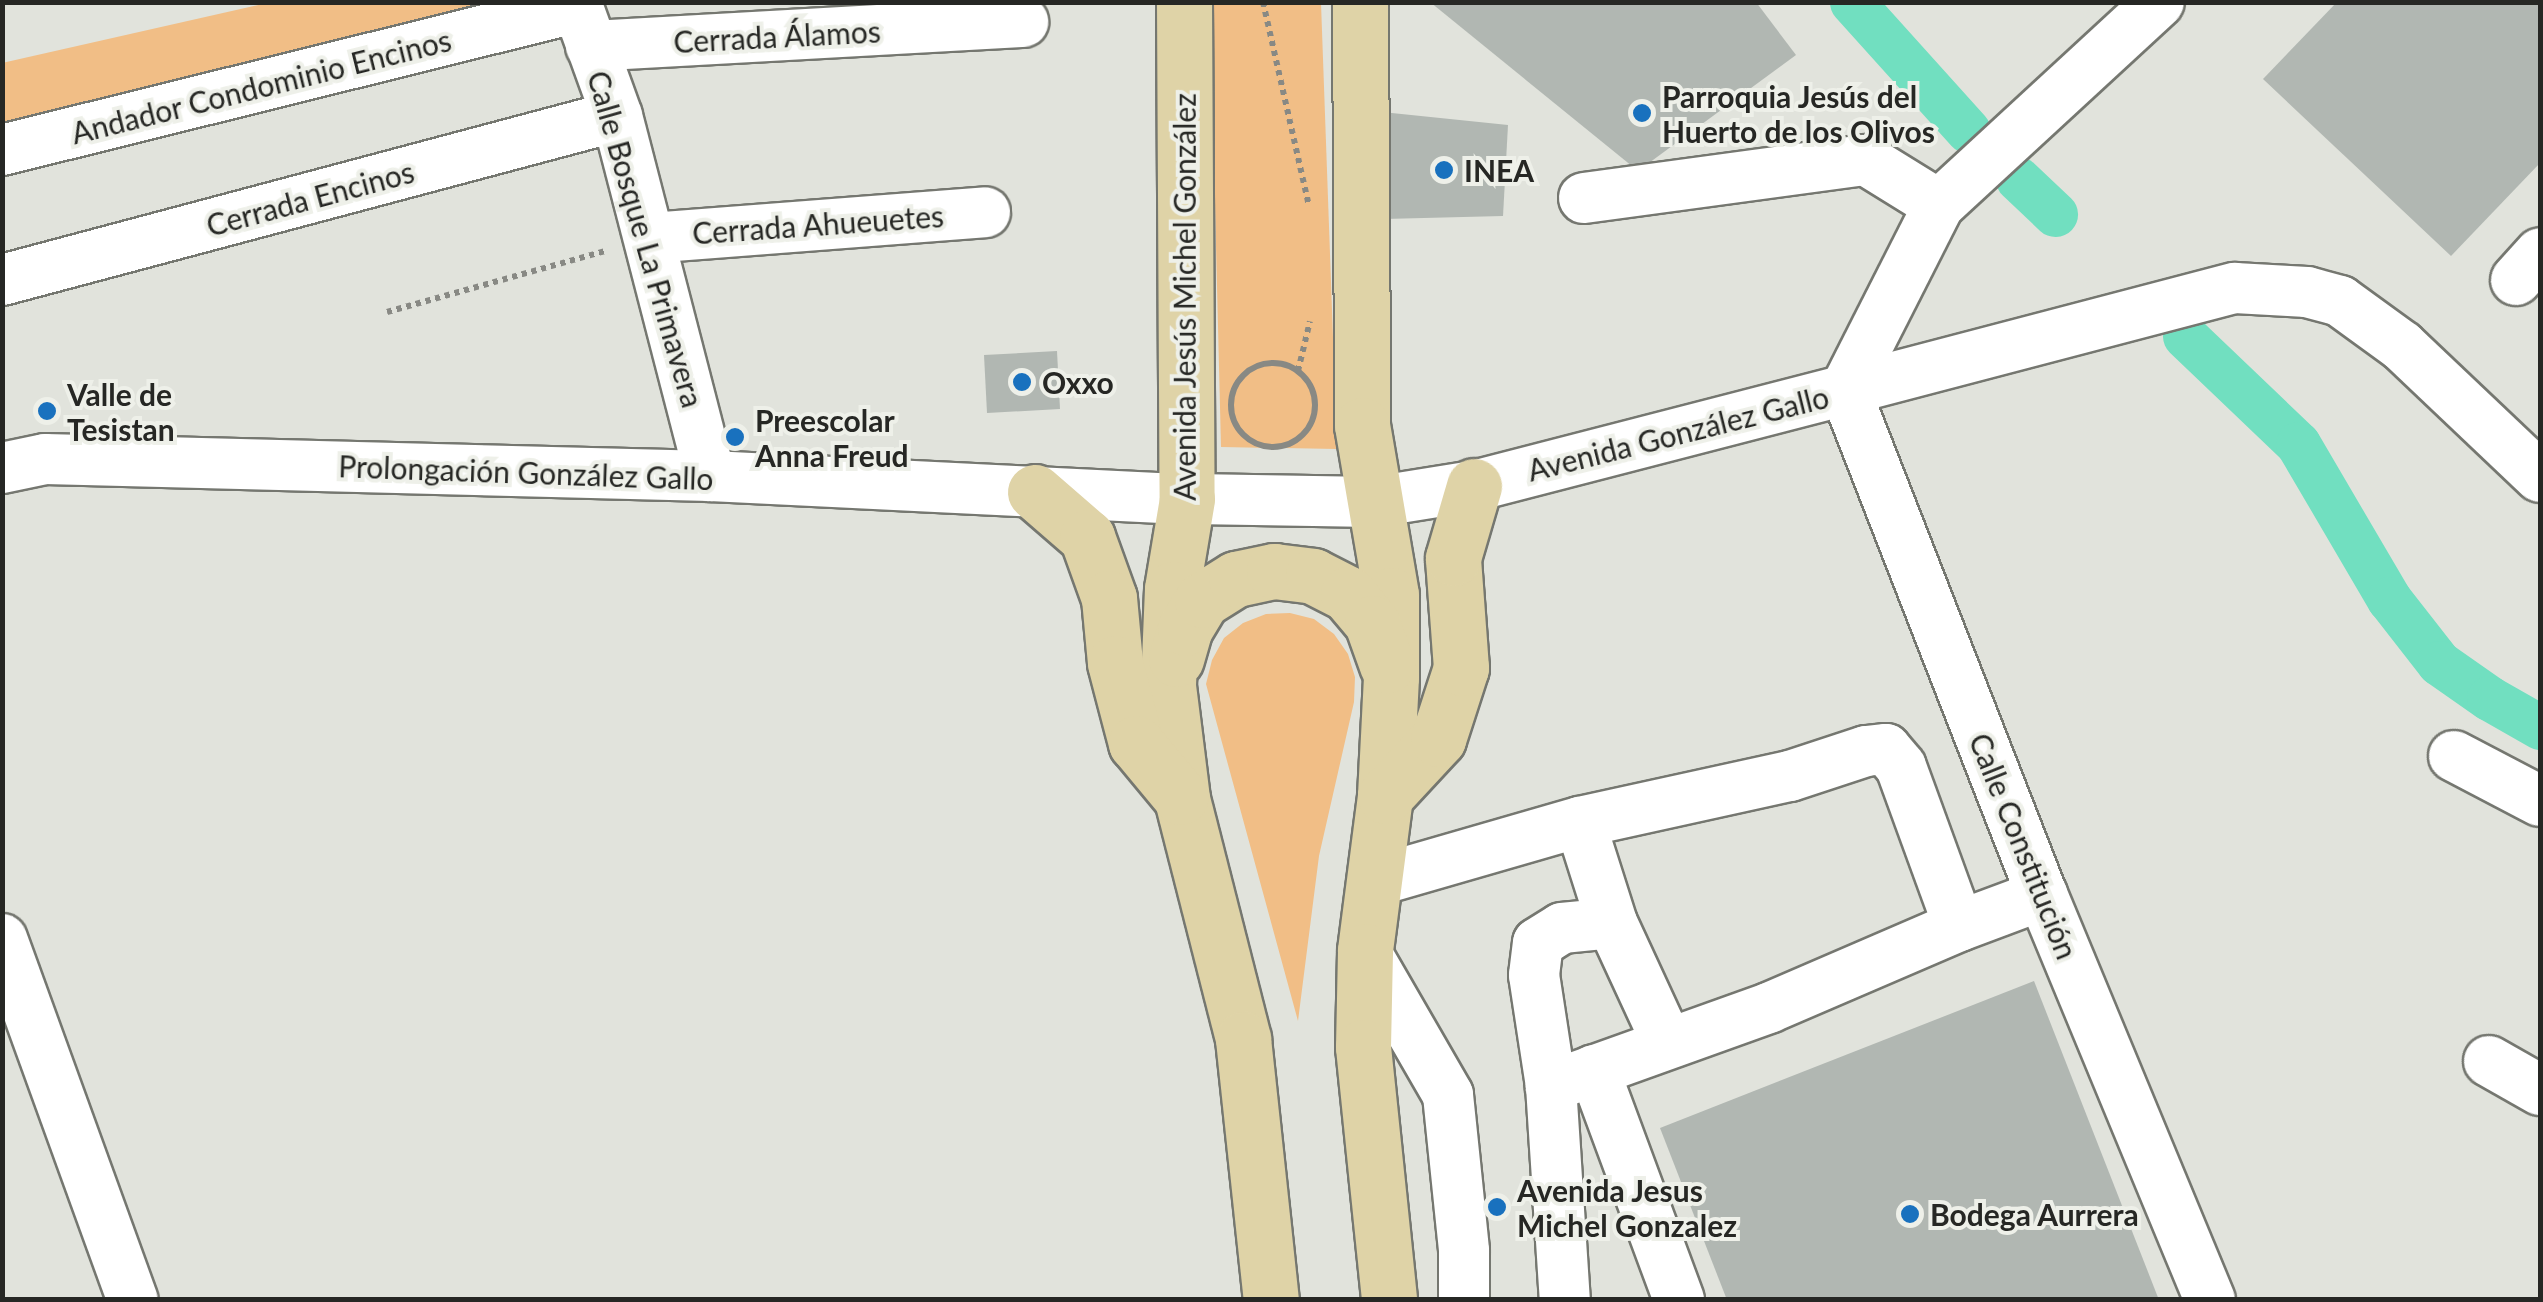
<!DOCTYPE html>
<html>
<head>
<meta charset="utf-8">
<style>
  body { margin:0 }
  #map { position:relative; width:2543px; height:1302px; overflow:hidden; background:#e1e3dc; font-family:Lato,sans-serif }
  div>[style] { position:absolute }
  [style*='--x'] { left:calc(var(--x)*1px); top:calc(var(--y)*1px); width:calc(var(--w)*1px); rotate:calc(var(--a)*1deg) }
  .green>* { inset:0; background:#f1be86 }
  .canal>* { height:45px; margin:-22.5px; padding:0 22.5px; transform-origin:22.5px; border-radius:22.5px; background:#71dfc0 }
  .building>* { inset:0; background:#b1b7b2 }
  .path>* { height:6px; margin-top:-3px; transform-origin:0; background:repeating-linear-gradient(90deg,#888984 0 5px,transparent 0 10px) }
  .path>.ring { margin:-3px; padding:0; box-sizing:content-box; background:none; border:6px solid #888984; border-radius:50% }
  .roads { filter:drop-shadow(2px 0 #757770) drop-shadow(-2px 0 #757770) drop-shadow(0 2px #757770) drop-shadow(0 -2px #757770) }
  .minor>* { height:50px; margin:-25px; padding:0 25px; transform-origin:25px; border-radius:25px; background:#fff }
  .major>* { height:55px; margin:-27.5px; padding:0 27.5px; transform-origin:27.5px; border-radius:27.5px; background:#dfd3a7 }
  .dots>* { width:28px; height:28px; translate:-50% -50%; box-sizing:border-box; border:5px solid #eef0e9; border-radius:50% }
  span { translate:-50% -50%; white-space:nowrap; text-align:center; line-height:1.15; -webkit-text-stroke:8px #eef0e9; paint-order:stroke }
  .street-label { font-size:30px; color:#262724 }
  .poi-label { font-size:30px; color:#262724; font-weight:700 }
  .left { translate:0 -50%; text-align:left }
  .frame { position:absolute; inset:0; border:5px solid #262724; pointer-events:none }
</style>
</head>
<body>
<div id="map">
  <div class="green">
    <i style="clip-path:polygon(267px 3px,522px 3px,3px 143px,2px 63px)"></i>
    <i style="clip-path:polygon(1210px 3px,1321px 3px,1337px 449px,1221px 447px)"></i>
    <i style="clip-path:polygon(1290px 613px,1314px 619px,1334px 634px,1348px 654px,1355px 677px,1354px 702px,1319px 856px,1298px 1021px,1206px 684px,1212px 660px,1224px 638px,1243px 623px,1266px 614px)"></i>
  </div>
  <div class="canal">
    <i style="--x:1852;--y:2;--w:173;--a:48"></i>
    <i style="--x:2018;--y:179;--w:51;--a:43.4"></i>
    <i style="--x:2185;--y:336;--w:156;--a:43.7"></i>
    <i style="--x:2298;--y:444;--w:180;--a:59.6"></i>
    <i style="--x:2389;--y:599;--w:81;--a:52"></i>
    <i style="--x:2439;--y:663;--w:61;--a:35"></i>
    <i style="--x:2489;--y:698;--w:59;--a:29.6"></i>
  </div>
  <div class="building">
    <i style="clip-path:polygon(1430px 2px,1756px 2px,1796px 55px,1638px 171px)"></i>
    <i style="clip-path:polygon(2337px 2px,2540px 2px,2540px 163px,2451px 256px,2263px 79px)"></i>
    <i style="clip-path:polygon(1382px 112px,1508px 125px,1503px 216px,1384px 219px)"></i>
    <i style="clip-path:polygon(1057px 351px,1060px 409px,987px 413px,984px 355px)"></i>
    <i style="clip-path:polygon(2034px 981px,2159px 1300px,1727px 1300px,1660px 1128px)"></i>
  </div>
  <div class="path">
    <i style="--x:1263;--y:2;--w:209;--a:77.3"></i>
    <i style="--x:387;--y:312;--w:226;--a:-15.6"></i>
    <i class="ring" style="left:1231px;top:363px;width:78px;height:78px"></i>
    <i style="--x:1298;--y:371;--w:51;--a:-76.5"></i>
  </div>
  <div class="roads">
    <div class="minor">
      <i style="--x:576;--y:2;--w:121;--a:70.2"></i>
      <i style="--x:617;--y:116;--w:372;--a:75.5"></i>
      <i style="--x:591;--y:46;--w:433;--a:-3.2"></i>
      <i style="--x:2;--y:150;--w:593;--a:-13.94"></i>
      <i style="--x:1584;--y:198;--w:285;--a:-7.7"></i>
      <i style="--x:1866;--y:160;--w:86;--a:31.7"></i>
      <i style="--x:650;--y:238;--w:336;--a:-4.4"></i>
      <i style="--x:2;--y:280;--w:636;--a:-14.93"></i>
      <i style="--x:2516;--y:280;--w:36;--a:-48"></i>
      <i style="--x:2;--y:468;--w:44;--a:-11.8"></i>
      <i style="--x:45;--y:459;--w:665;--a:1.46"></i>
      <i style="--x:710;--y:476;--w:478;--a:2.8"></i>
      <i style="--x:1187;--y:499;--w:187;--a:0.9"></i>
      <i style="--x:1374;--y:502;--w:101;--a:-9.1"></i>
      <i style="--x:1474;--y:486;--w:383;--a:-14.5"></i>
      <i style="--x:1845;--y:390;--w:208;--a:-63.1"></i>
      <i style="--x:1939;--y:205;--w:299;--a:-42.7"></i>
      <i style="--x:2454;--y:756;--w:97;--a:27.6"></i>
      <i style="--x:1580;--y:822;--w:106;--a:72.4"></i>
      <i style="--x:1612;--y:923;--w:131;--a:65.2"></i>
      <i style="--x:1375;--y:881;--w:213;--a:-16.1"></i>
      <i style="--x:1580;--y:822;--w:215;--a:-12.4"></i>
      <i style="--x:1790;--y:776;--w:80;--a:-18.2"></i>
      <i style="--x:1866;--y:751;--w:20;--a:-6"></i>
      <i style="--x:1886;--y:749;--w:23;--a:50"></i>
      <i style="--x:1901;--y:767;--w:169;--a:70"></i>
      <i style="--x:1959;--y:926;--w:207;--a:156.7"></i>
      <i style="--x:1769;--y:1008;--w:232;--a:160.3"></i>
      <i style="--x:1551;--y:1086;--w:214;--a:86.3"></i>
      <i style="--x:1959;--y:926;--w:89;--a:-20.5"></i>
      <i style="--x:2;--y:939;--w:384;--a:70.1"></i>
      <i style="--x:1365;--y:951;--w:166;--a:60"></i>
      <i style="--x:1448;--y:1095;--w:157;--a:84.1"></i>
      <i style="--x:1464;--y:1251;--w:49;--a:90"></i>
      <i style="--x:2489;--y:1061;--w:59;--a:29.6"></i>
      <i style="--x:1594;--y:1070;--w:245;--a:69.7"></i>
      <i style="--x:1551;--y:1086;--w:112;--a:-98.7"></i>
      <i style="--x:1534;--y:975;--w:32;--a:-83"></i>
      <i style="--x:1538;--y:943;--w:28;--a:-32"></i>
      <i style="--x:1562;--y:928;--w:50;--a:-5.7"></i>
      <i style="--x:2210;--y:1300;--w:438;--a:-112.5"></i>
      <i style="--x:2042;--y:895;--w:542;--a:-111.31"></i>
      <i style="--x:1845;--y:390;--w:403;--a:-14.7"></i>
      <i style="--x:2235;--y:288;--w:72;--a:3.2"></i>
      <i style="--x:2307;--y:292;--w:34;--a:15"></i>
      <i style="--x:2340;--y:301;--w:77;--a:36"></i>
      <i style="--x:2402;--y:346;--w:190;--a:43.5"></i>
    </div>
    <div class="major">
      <i style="--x:1184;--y:2;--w:497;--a:89.7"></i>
      <i style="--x:1187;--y:499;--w:91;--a:99.5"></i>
      <i style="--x:1172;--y:589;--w:97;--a:92.4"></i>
      <i style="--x:1168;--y:686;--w:114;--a:82.9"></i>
      <i style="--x:1182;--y:799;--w:248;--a:75.7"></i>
      <i style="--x:1243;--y:1039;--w:262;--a:83.9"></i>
      <i style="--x:1360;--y:2;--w:423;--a:89.7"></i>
      <i style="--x:1362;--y:425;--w:172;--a:80.3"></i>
      <i style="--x:1391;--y:595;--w:82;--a:90"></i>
      <i style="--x:1391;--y:677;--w:119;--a:92.9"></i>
      <i style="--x:1385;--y:796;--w:156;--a:97.4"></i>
      <i style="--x:1365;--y:951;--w:96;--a:91.2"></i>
      <i style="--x:1363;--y:1047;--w:254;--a:84.1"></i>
      <i style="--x:1035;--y:492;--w:69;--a:40.9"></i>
      <i style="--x:1087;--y:537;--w:65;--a:70.2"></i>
      <i style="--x:1109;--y:598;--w:65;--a:84.7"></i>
      <i style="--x:1115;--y:663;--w:83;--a:75.3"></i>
      <i style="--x:1136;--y:743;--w:70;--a:50.2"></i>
      <i style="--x:1176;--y:659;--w:32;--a:-74"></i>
      <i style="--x:1185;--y:628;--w:33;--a:-59"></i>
      <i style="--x:1202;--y:600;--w:40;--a:-32"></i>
      <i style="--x:1236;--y:579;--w:39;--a:-12"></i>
      <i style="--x:1274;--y:571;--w:39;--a:7"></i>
      <i style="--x:1313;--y:576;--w:39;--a:27"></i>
      <i style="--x:1348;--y:594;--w:38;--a:50"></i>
      <i style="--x:1372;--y:623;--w:45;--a:70.3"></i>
      <i style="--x:1385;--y:796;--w:78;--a:-47.1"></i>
      <i style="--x:1438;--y:739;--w:75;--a:-72.1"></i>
      <i style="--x:1461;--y:668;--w:110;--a:-94.2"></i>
      <i style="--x:1453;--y:558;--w:75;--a:-73.7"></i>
    </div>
  </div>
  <div class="dots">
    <i style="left:1642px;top:113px;background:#1971be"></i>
    <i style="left:1444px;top:170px;background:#1971be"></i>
    <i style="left:1022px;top:382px;background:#1971be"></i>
    <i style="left:47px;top:411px;background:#1971be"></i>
    <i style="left:735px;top:437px;background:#1971be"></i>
    <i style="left:1497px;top:1207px;background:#1971be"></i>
    <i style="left:1910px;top:1214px;background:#1971be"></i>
  </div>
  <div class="street-label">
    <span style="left:777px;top:36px;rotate:-3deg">Cerrada Álamos</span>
    <span style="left:261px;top:86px;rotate:-14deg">Andador Condominio Encinos</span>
    <span style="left:310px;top:198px;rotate:-15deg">Cerrada Encinos</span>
    <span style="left:818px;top:224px;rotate:-4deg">Cerrada Ahueuetes</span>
    <span style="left:646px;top:239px;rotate:74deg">Calle Bosque La Primavera</span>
    <span style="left:1184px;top:297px;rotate:-90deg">Avenida Jesús Michel González</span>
    <span style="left:1678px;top:433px;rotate:-14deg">Avenida González Gallo</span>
    <span style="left:526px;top:472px;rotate:2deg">Prolongación González Gallo</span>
    <span style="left:2024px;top:846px;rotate:68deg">Calle Constitución</span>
  </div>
  <div class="poi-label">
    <span class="left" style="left:1662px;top:113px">Parroquia Jesús del<br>Huerto de los Olivos</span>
    <span class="left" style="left:1464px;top:170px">INEA</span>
    <span class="left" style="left:1042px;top:382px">Oxxo</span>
    <span class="left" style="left:67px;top:411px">Valle de<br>Tesistan</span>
    <span class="left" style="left:755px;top:437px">Preescolar<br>Anna Freud</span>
    <span class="left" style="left:1517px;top:1207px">Avenida Jesus<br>Michel Gonzalez</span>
    <span class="left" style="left:1930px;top:1214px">Bodega Aurrera</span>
  </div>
  <div class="frame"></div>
</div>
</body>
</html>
